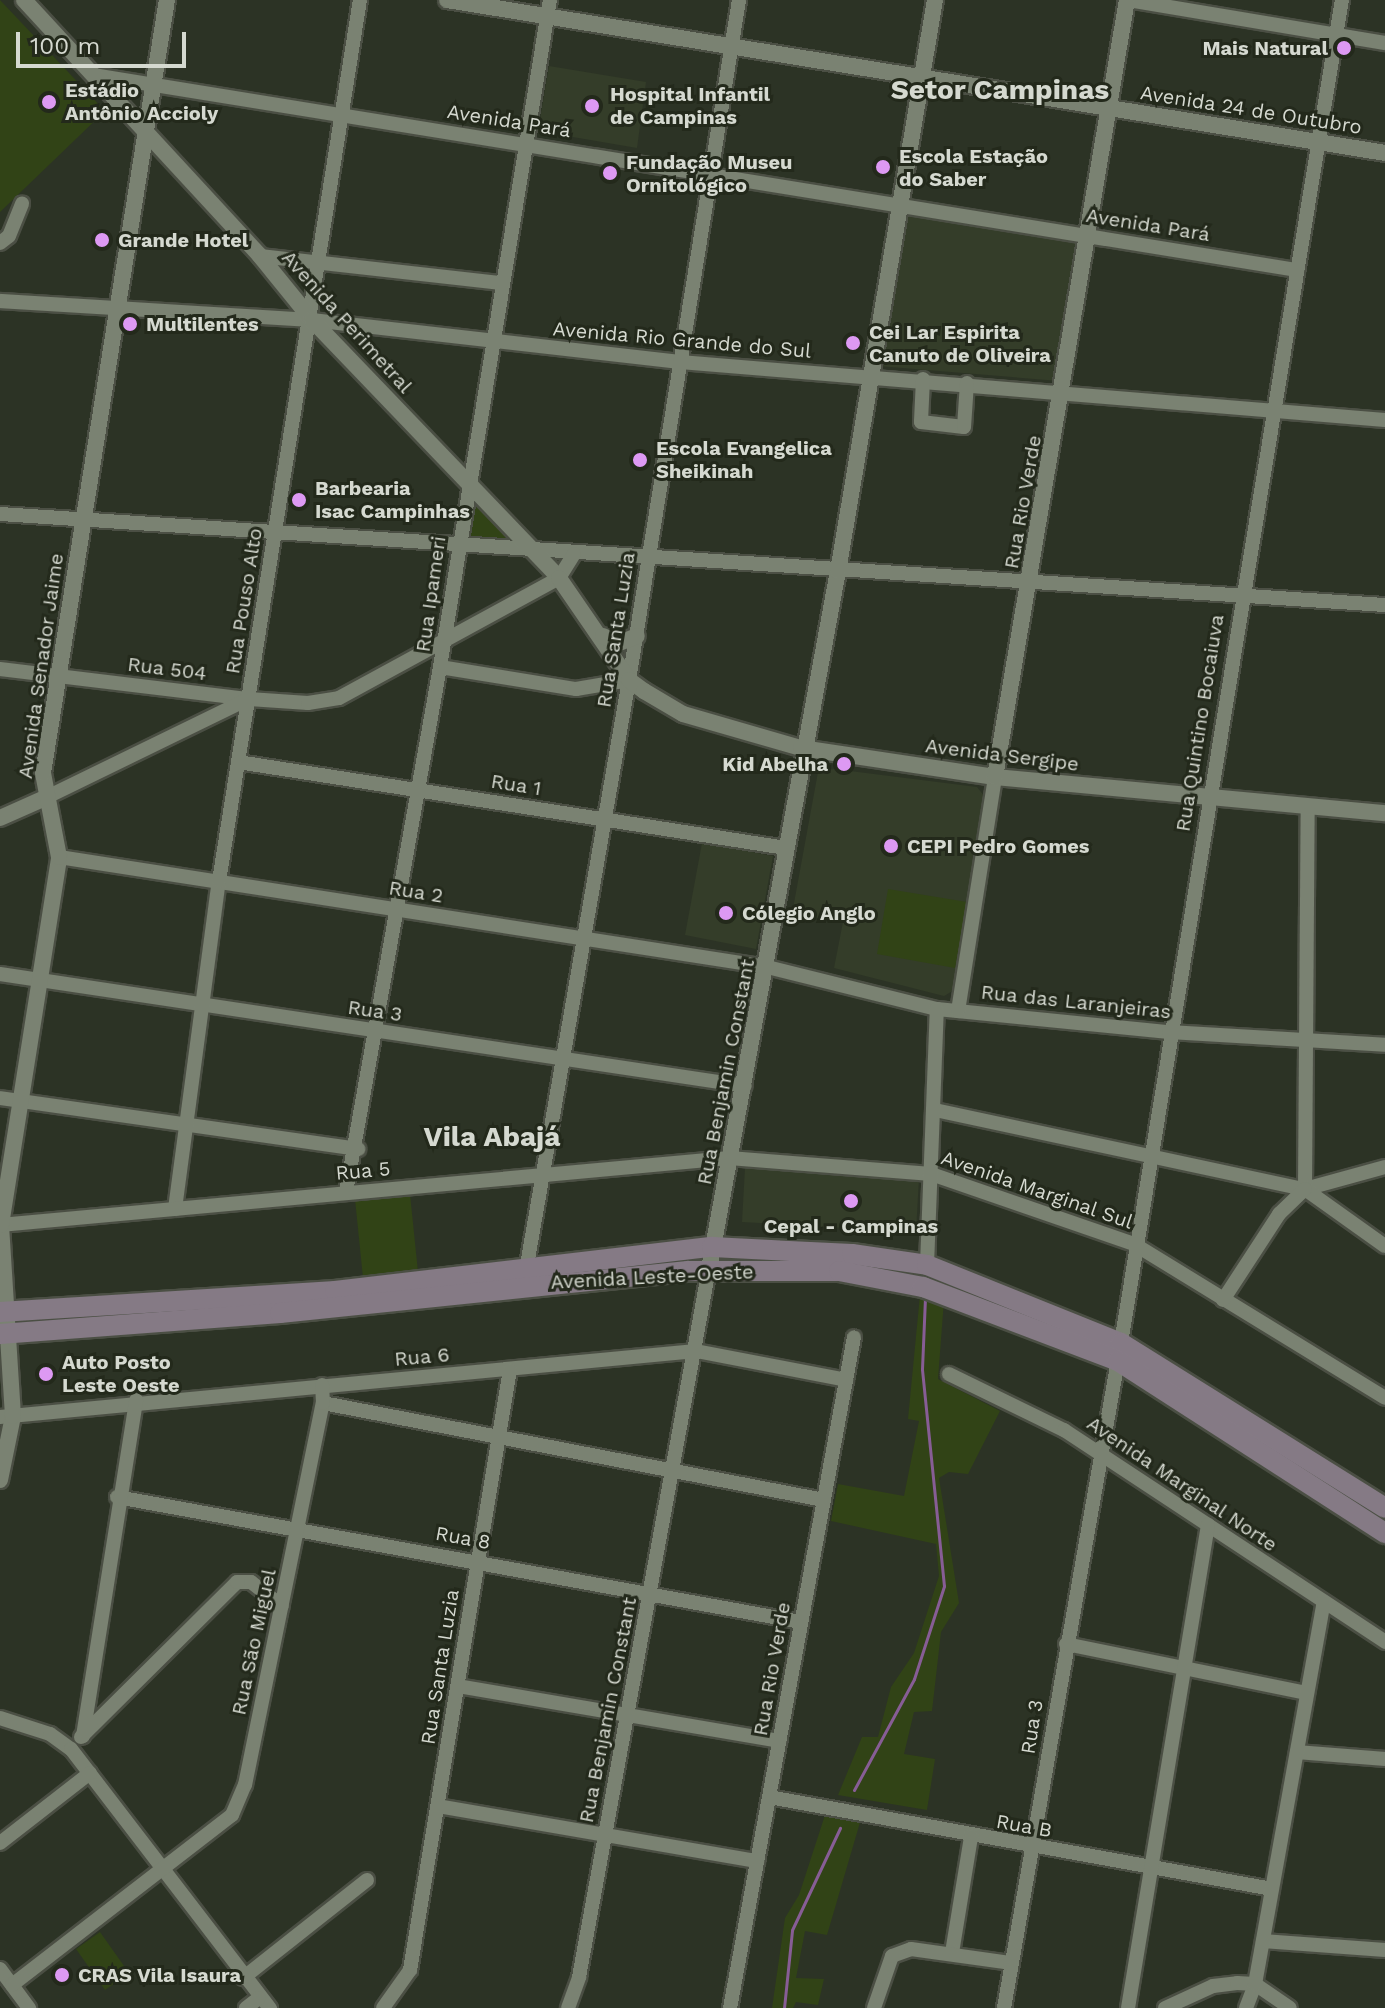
<!DOCTYPE html>
<html>
<head>
<meta charset="utf-8">
<style>
  body { margin:0 }
  #map { position:relative; width:1385px; height:2008px; overflow:hidden; background:#2c3325; font-family:"Work Sans",sans-serif }
  div>[style] { position:absolute }
  [style*='--x'] { left:calc(var(--x)*1px); top:calc(var(--y)*1px); width:calc(var(--w)*1px); rotate:calc(var(--a)*1deg) }
  .built>* { inset:0; background:#343d29 }
  .green>* { inset:0; background:#314316 }
  .stream>* { height:3px; margin:-1.5px; padding:0 1.5px; transform-origin:1.5px; border-radius:1.5px; background:#875d95 }
  .roads { filter:drop-shadow(2px 0 #4b4f44) drop-shadow(-2px 0 #4b4f44) drop-shadow(0 2px #4b4f44) drop-shadow(0 -2px #4b4f44) }
  .minor>* { height:14px; margin:-7px; padding:0 7px; transform-origin:7px; border-radius:7px; background:#7a8272 }
  .tertiary>* { height:16px; margin:-8px; padding:0 8px; transform-origin:8px; border-radius:8px; background:#7a8272 }
  .secondary>* { height:20px; margin:-10px; padding:0 10px; transform-origin:10px; border-radius:10px; background:#857a85 }
  .dots>* { width:22px; height:22px; translate:-50% -50%; box-sizing:border-box; border:4px solid #23291b; border-radius:50% }
  span { translate:-50% -50%; white-space:nowrap; text-align:center; line-height:1.15; -webkit-text-stroke:6px #23291b; paint-order:stroke }
  .poi-label { font-size:20px; color:#d5d9d0; font-weight:700 }
  .right { translate:-100% -50%; text-align:right }
  .left { translate:0 -50%; text-align:left }
  .street-label { font-size:20px; color:#d5d9d0 }
  .district-label { font-size:28px; color:#d5d9d0; font-weight:700 }
  .scale { position:absolute; left:16px; top:32px; width:170px; height:36px; box-sizing:border-box; border:4px solid #d5d9d0; border-top:0; padding-left:10px; font-size:24px; line-height:28px; white-space:nowrap; color:#d5d9d0; -webkit-text-stroke:6px #23291b; paint-order:stroke }
</style>
</head>
<body>
<div id="map">
  <div class="built">
    <i style="clip-path:polygon(549px 66px,646px 82px,637px 148px,538px 131px)"></i>
    <i style="clip-path:polygon(908px 216px,1079px 242px,1059px 381px,878px 366px)"></i>
    <i style="clip-path:polygon(834px 769px,977px 787px,985px 797px,956px 989px,944px 996px,834px 968px,843px 922px,792px 914px,818px 772px)"></i>
    <i style="clip-path:polygon(702px 843px,773px 856px,756px 949px,685px 935px)"></i>
    <i style="clip-path:polygon(745px 1168px,919px 1178px,916px 1232px,742px 1222px)"></i>
  </div>
  <div class="green">
    <i style="clip-path:polygon(0 0,105px 111px,0 212px)"></i>
    <i style="clip-path:polygon(473px 499px,515px 539px,467px 541px)"></i>
    <i style="clip-path:polygon(888px 889px,967px 902px,955px 968px,877px 954px)"></i>
    <i style="clip-path:polygon(410px 1194px,418px 1272px,363px 1278px,355px 1199px)"></i>
    <i style="clip-path:polygon(920px 1295px,944px 1300px,938px 1379px,1000px 1411px,968px 1474px,949px 1472px,939px 1478px,959px 1603px,941px 1632px,932px 1711px,914px 1712px,904px 1754px,935px 1759px,927px 1810px,838px 1795px,862px 1737px,878px 1737px,891px 1687px,914px 1653px,939px 1576px,936px 1544px,831px 1521px,838px 1484px,904px 1496px,919px 1421px,908px 1419px)"></i>
    <i style="clip-path:polygon(826px 1812px,861px 1819px,827px 1935px,805px 1931px,796px 1978px,824px 1979px,818px 2005px,796px 2002px,793px 2008px,772px 2008px,785px 1918px,799px 1895px)"></i>
    <i style="clip-path:polygon(100px 1932px,129px 1973px,105px 1990px,76px 1949px)"></i>
  </div>
  <div class="stream">
    <i style="--x:854;--y:1790;--w:126;--a:-61.6"></i>
    <i style="--x:914;--y:1679;--w:98;--a:-72.1"></i>
    <i style="--x:944;--y:1586;--w:218;--a:-95.8"></i>
    <i style="--x:922;--y:1369;--w:71;--a:-87.6"></i>
    <i style="--x:784;--y:2008;--w:78;--a:-84.1"></i>
    <i style="--x:792;--y:1930;--w:113;--a:-64.8"></i>
  </div>
  <div class="roads">
    <div class="minor">
      <i style="--x:1128;--y:0;--w:261;--a:9.5"></i>
      <i style="--x:93;--y:75;--w:1220;--a:9.2"></i>
      <i style="--x:0;--y:243;--w:11;--a:-38"></i>
      <i style="--x:9;--y:236;--w:35;--a:-68"></i>
      <i style="--x:260;--y:256;--w:243;--a:6.4"></i>
      <i style="--x:0;--y:301;--w:313;--a:3.5"></i>
      <i style="--x:312;--y:320;--w:370;--a:6.5"></i>
      <i style="--x:680;--y:362;--w:707;--a:4.7"></i>
      <i style="--x:923;--y:379;--w:43;--a:92.7"></i>
      <i style="--x:921;--y:422;--w:43;--a:6.6"></i>
      <i style="--x:964;--y:427;--w:44;--a:-86.1"></i>
      <i style="--x:0;--y:514;--w:1388;--a:3.76"></i>
      <i style="--x:440;--y:667;--w:138;--a:9.2"></i>
      <i style="--x:576;--y:689;--w:54;--a:-9.6"></i>
      <i style="--x:0;--y:669;--w:251;--a:6.9"></i>
      <i style="--x:249;--y:699;--w:59;--a:3.9"></i>
      <i style="--x:308;--y:703;--w:31;--a:-9"></i>
      <i style="--x:339;--y:698;--w:251;--a:-28.6"></i>
      <i style="--x:559;--y:578;--w:28;--a:-58"></i>
      <i style="--x:238;--y:762;--w:555;--a:8.92"></i>
      <i style="--x:45;--y:798;--w:226;--a:-26"></i>
      <i style="--x:59;--y:857;--w:716;--a:8.83"></i>
      <i style="--x:767;--y:967;--w:175;--a:13.9"></i>
      <i style="--x:937;--y:1009;--w:233;--a:5.7"></i>
      <i style="--x:1169;--y:1032;--w:216;--a:3.4"></i>
      <i style="--x:0;--y:974;--w:753;--a:8.55"></i>
      <i style="--x:958;--y:1011;--w:237;--a:-81"></i>
      <i style="--x:0;--y:1098;--w:362;--a:8.1"></i>
      <i style="--x:935;--y:1110;--w:378;--a:12.1"></i>
      <i style="--x:1305;--y:1189;--w:83;--a:-15.4"></i>
      <i style="--x:1305;--y:1189;--w:383;--a:-89.6"></i>
      <i style="--x:1305;--y:1189;--w:98;--a:35.5"></i>
      <i style="--x:346;--y:1192;--w:533;--a:-79.85"></i>
      <i style="--x:440;--y:667;--w:676;--a:-80.64"></i>
      <i style="--x:175;--y:1209;--w:331;--a:-82.4"></i>
      <i style="--x:219;--y:881;--w:892;--a:-80.91"></i>
      <i style="--x:0;--y:1225;--w:732;--a:-5.25"></i>
      <i style="--x:729;--y:1158;--w:203;--a:4.5"></i>
      <i style="--x:931;--y:1174;--w:215;--a:19"></i>
      <i style="--x:1134;--y:1244;--w:294;--a:31.5"></i>
      <i style="--x:527;--y:1265;--w:594;--a:-80.11"></i>
      <i style="--x:629;--y:680;--w:689;--a:-80.81"></i>
      <i style="--x:927;--y:1265;--w:256;--a:-87.8"></i>
      <i style="--x:1223;--y:1300;--w:103;--a:-56.9"></i>
      <i style="--x:1279;--y:1214;--w:36;--a:-44"></i>
      <i style="--x:949;--y:1374;--w:128;--a:26"></i>
      <i style="--x:1064;--y:1430;--w:385;--a:33.4"></i>
      <i style="--x:323;--y:1403;--w:510;--a:10.96"></i>
      <i style="--x:0;--y:1417;--w:699;--a:-5.42"></i>
      <i style="--x:696;--y:1351;--w:153;--a:10.9"></i>
      <i style="--x:117;--y:1497;--w:695;--a:10.36"></i>
      <i style="--x:1066;--y:1644;--w:246;--a:11.5"></i>
      <i style="--x:458;--y:1686;--w:326;--a:9.7"></i>
      <i style="--x:0;--y:1718;--w:52;--a:17.7"></i>
      <i style="--x:50;--y:1734;--w:26;--a:36"></i>
      <i style="--x:71;--y:1749;--w:327;--a:52.5"></i>
      <i style="--x:83;--y:1736;--w:340;--a:-81"></i>
      <i style="--x:81;--y:1737;--w:220;--a:-44.8"></i>
      <i style="--x:237;--y:1582;--w:14;--a:0"></i>
      <i style="--x:251;--y:1582;--w:39;--a:38"></i>
      <i style="--x:1297;--y:1752;--w:88;--a:4.5"></i>
      <i style="--x:769;--y:1797;--w:511;--a:10.36"></i>
      <i style="--x:438;--y:1806;--w:324;--a:9.8"></i>
      <i style="--x:0;--y:1843;--w:114;--a:-37.9"></i>
      <i style="--x:1263;--y:1941;--w:122;--a:4.2"></i>
      <i style="--x:952;--y:1953;--w:118;--a:-80.7"></i>
      <i style="--x:0;--y:1969;--w:49;--a:53.4"></i>
      <i style="--x:243;--y:1978;--w:158;--a:-38.3"></i>
      <i style="--x:12;--y:1985;--w:278;--a:-37.7"></i>
      <i style="--x:232;--y:1815;--w:33;--a:-67"></i>
      <i style="--x:245;--y:1785;--w:390;--a:-78.5"></i>
      <i style="--x:323;--y:1403;--w:18;--a:-93"></i>
      <i style="--x:246;--y:2008;--w:16;--a:-38"></i>
      <i style="--x:383;--y:2008;--w:47;--a:-54.6"></i>
      <i style="--x:410;--y:1970;--w:608;--a:-80.54"></i>
      <i style="--x:568;--y:2008;--w:33;--a:-70"></i>
      <i style="--x:579;--y:1977;--w:720;--a:-79.6"></i>
      <i style="--x:730;--y:2008;--w:682;--a:-79.53"></i>
      <i style="--x:874;--y:2008;--w:55;--a:-70.9"></i>
      <i style="--x:892;--y:1956;--w:20;--a:-20"></i>
      <i style="--x:911;--y:1949;--w:100;--a:8"></i>
      <i style="--x:1004;--y:2008;--w:675;--a:-80.02"></i>
      <i style="--x:1121;--y:1343;--w:1361;--a:-80.66"></i>
      <i style="--x:1128;--y:2008;--w:490;--a:-80.6"></i>
      <i style="--x:1165;--y:2008;--w:53;--a:-24.6"></i>
      <i style="--x:1213;--y:1986;--w:24;--a:-7"></i>
      <i style="--x:1237;--y:1983;--w:18;--a:3"></i>
      <i style="--x:1255;--y:1984;--w:42;--a:34.4"></i>
      <i style="--x:1246;--y:2008;--w:26;--a:-69"></i>
      <i style="--x:1255;--y:1984;--w:388;--a:-79.8"></i>
    </div>
    <div class="tertiary">
      <i style="--x:24;--y:0;--w:348;--a:47.3"></i>
      <i style="--x:260;--y:256;--w:82;--a:50.9"></i>
      <i style="--x:312;--y:320;--w:357;--a:46.2"></i>
      <i style="--x:559;--y:578;--w:124;--a:55.5"></i>
      <i style="--x:629;--y:680;--w:19;--a:36"></i>
      <i style="--x:644;--y:691;--w:45;--a:30.5"></i>
      <i style="--x:683;--y:714;--w:123;--a:16.1"></i>
      <i style="--x:801;--y:748;--w:196;--a:8.5"></i>
      <i style="--x:995;--y:777;--w:392;--a:5.3"></i>
      <i style="--x:447;--y:0;--w:950;--a:9.26"></i>
      <i style="--x:603;--y:636;--w:17;--a:24"></i>
      <i style="--x:619;--y:643;--w:19;--a:-21"></i>
      <i style="--x:995;--y:777;--w:788;--a:-80.36"></i>
      <i style="--x:0;--y:818;--w:49;--a:-24"></i>
      <i style="--x:709;--y:1269;--w:710;--a:-79.53"></i>
      <i style="--x:838;--y:571;--w:579;--a:-80.36"></i>
      <i style="--x:0;--y:1480;--w:65;--a:-78.5"></i>
      <i style="--x:13;--y:1416;--w:191;--a:-93.6"></i>
      <i style="--x:1;--y:1225;--w:373;--a:-81"></i>
      <i style="--x:59;--y:857;--w:86;--a:-100.8"></i>
      <i style="--x:43;--y:773;--w:783;--a:-80.89"></i>
    </div>
    <div class="secondary">
      <i style="--x:0;--y:1312;--w:336;--a:-3.6"></i>
      <i style="--x:335;--y:1291;--w:380;--a:-6.7"></i>
      <i style="--x:712;--y:1247;--w:140;--a:2.9"></i>
      <i style="--x:852;--y:1254;--w:76;--a:8.3"></i>
      <i style="--x:927;--y:1265;--w:209;--a:21.9"></i>
      <i style="--x:1121;--y:1343;--w:311;--a:32"></i>
      <i style="--x:0;--y:1334;--w:281;--a:-4.3"></i>
      <i style="--x:280;--y:1313;--w:410;--a:-5.9"></i>
      <i style="--x:688;--y:1271;--w:151;--a:0"></i>
      <i style="--x:839;--y:1271;--w:86;--a:10.8"></i>
      <i style="--x:923;--y:1287;--w:209;--a:20.8"></i>
      <i style="--x:1118;--y:1361;--w:318;--a:32.8"></i>
    </div>
  </div>
  <div class="dots">
    <i style="left:1344px;top:48px;background:#dd99f3"></i>
    <i style="left:49px;top:102px;background:#dd99f3"></i>
    <i style="left:592px;top:106px;background:#dd99f3"></i>
    <i style="left:883px;top:167px;background:#dd99f3"></i>
    <i style="left:610px;top:173px;background:#dd99f3"></i>
    <i style="left:102px;top:240px;background:#dd99f3"></i>
    <i style="left:130px;top:324px;background:#dd99f3"></i>
    <i style="left:853px;top:343px;background:#dd99f3"></i>
    <i style="left:640px;top:460px;background:#dd99f3"></i>
    <i style="left:299px;top:500px;background:#dd99f3"></i>
    <i style="left:844px;top:764px;background:#dd99f3"></i>
    <i style="left:891px;top:846px;background:#dd99f3"></i>
    <i style="left:726px;top:913px;background:#dd99f3"></i>
    <i style="left:851px;top:1201px;background:#dd99f3"></i>
    <i style="left:46px;top:1374px;background:#dd99f3"></i>
    <i style="left:62px;top:1975px;background:#dd99f3"></i>
  </div>
  <div class="poi-label">
    <span class="right" style="left:1328px;top:48px">Mais Natural</span>
    <span class="left" style="left:65px;top:102px">Estádio<br>Antônio Accioly</span>
    <span class="left" style="left:610px;top:106px">Hospital Infantil<br>de Campinas</span>
    <span class="left" style="left:899px;top:168px">Escola Estação<br>do Saber</span>
    <span class="left" style="left:626px;top:174px">Fundação Museu<br>Ornitológico</span>
    <span class="left" style="left:118px;top:240px">Grande Hotel</span>
    <span class="left" style="left:146px;top:324px">Multilentes</span>
    <span class="left" style="left:869px;top:344px">Cei Lar Espirita<br>Canuto de Oliveira</span>
    <span class="left" style="left:656px;top:460px">Escola Evangelica<br>Sheikinah</span>
    <span class="left" style="left:315px;top:500px">Barbearia<br>Isac Campinhas</span>
    <span class="right" style="left:828px;top:764px">Kid Abelha</span>
    <span class="left" style="left:907px;top:846px">CEPI Pedro Gomes</span>
    <span class="left" style="left:742px;top:913px">Cólegio Anglo</span>
    <span style="left:851px;top:1226px">Cepal - Campinas</span>
    <span class="left" style="left:62px;top:1374px">Auto Posto<br>Leste Oeste</span>
    <span class="left" style="left:78px;top:1975px">CRAS Vila Isaura</span>
  </div>
  <div class="street-label">
    <span style="left:1251px;top:110px;rotate:9deg">Avenida 24 de Outubro</span>
    <span style="left:509px;top:121px;rotate:9deg">Avenida Pará</span>
    <span style="left:1148px;top:225px;rotate:9deg">Avenida Pará</span>
    <span style="left:347px;top:322px;rotate:48deg">Avenida Perimetral</span>
    <span style="left:682px;top:340px;rotate:5deg">Avenida Rio Grande do Sul</span>
    <span style="left:1023px;top:502px;rotate:-80deg">Rua Rio Verde</span>
    <span style="left:431px;top:594px;rotate:-82deg">Rua Ipameri</span>
    <span style="left:244px;top:601px;rotate:-81deg">Rua Pouso Alto</span>
    <span style="left:616px;top:630px;rotate:-81deg">Rua Santa Luzia</span>
    <span style="left:41px;top:666px;rotate:-82deg">Avenida Senador Jaime</span>
    <span style="left:167px;top:669px;rotate:7deg">Rua 504</span>
    <span style="left:1200px;top:723px;rotate:-81deg">Rua Quintino Bocaiuva</span>
    <span style="left:1002px;top:755px;rotate:7deg">Avenida Sergipe</span>
    <span style="left:516px;top:785px;rotate:9deg">Rua 1</span>
    <span style="left:416px;top:892px;rotate:9deg">Rua 2</span>
    <span style="left:1076px;top:1002px;rotate:6deg">Rua das Laranjeiras</span>
    <span style="left:375px;top:1011px;rotate:8deg">Rua 3</span>
    <span style="left:726px;top:1072px;rotate:-79deg">Rua Benjamin Constant</span>
    <span style="left:363px;top:1171px;rotate:-5deg">Rua 5</span>
    <span style="left:1037px;top:1190px;rotate:19deg">Avenida Marginal Sul</span>
    <span style="left:652px;top:1277px;rotate:-3deg">Avenida Leste-Oeste</span>
    <span style="left:422px;top:1357px;rotate:-5deg">Rua 6</span>
    <span style="left:1182px;top:1484px;rotate:34deg">Avenida Marginal Norte</span>
    <span style="left:463px;top:1538px;rotate:10deg">Rua 8</span>
    <span style="left:254px;top:1642px;rotate:-78deg">Rua São Miguel</span>
    <span style="left:440px;top:1667px;rotate:-81deg">Rua Santa Luzia</span>
    <span style="left:772px;top:1669px;rotate:-80deg">Rua Rio Verde</span>
    <span style="left:608px;top:1710px;rotate:-79deg">Rua Benjamin Constant</span>
    <span style="left:1032px;top:1727px;rotate:-81deg">Rua 3</span>
    <span style="left:1024px;top:1826px;rotate:10deg">Rua B</span>
  </div>
  <div class="district-label">
    <span style="left:1000px;top:90px">Setor Campinas</span>
    <span style="left:492px;top:1137px">Vila Abajá</span>
  </div>
  <div class="scale">100 m</div>
</div>
</body>
</html>
